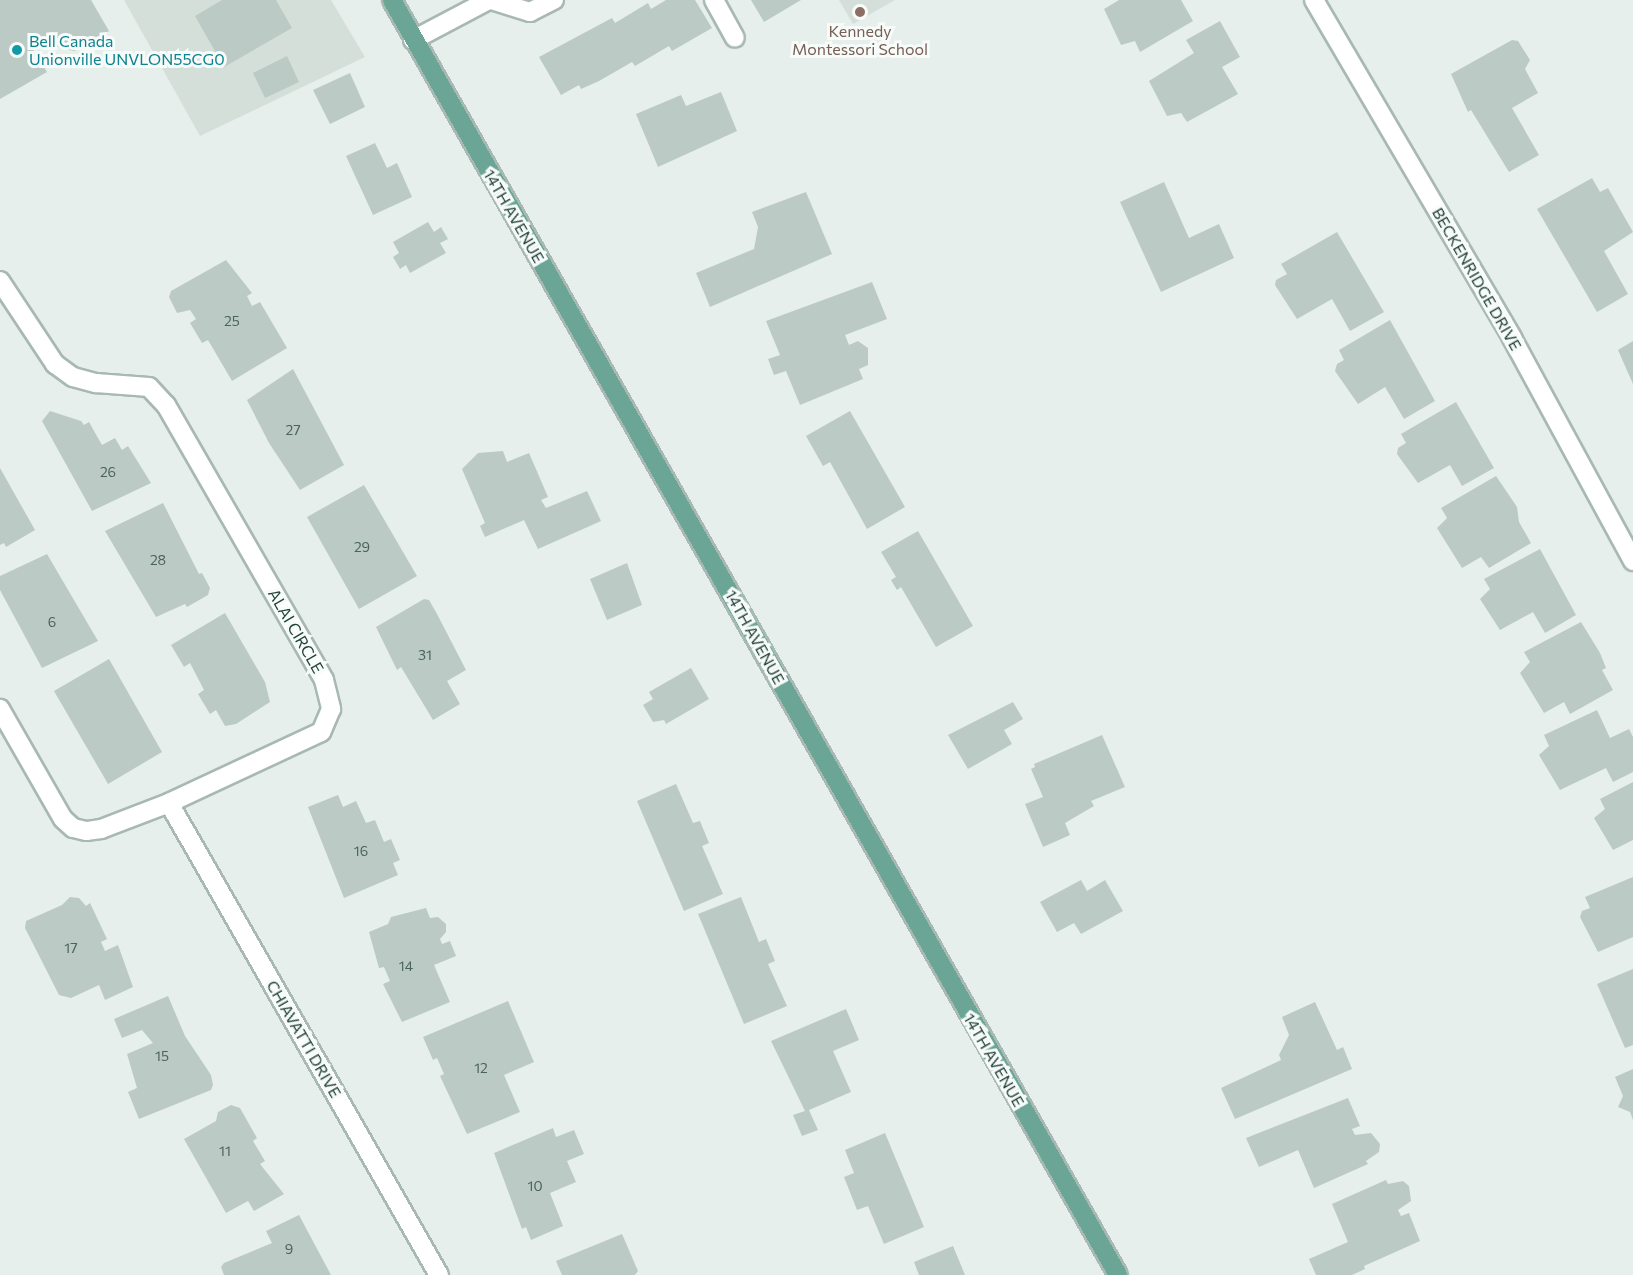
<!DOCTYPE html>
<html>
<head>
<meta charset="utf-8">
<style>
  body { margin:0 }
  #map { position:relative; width:1633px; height:1275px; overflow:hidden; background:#e6efeb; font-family:Commissioner,sans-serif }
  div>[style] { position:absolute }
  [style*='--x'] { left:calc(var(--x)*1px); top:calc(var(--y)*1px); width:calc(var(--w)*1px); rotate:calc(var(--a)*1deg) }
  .built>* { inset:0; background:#d4dfda }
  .building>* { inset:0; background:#bbcac4 }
  .roads { filter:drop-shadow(2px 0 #a8b8b2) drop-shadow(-2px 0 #a8b8b2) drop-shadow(0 2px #a8b8b2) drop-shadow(0 -2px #a8b8b2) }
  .minor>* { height:18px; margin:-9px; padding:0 9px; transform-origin:9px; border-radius:9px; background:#fff }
  .major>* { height:18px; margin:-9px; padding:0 9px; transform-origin:9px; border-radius:9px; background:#6aa596 }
  .dots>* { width:16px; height:16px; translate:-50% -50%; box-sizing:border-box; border:3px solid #f7fbf9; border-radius:50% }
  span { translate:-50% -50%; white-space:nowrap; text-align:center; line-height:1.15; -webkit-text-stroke:6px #f7fbf9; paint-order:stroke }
  .number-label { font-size:14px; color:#4a645c }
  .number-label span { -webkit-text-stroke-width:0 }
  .education-label { font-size:16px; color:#785e54 }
  .culture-label { font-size:16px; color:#0d838f }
  .left { translate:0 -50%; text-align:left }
  .street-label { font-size:16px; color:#24423a }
</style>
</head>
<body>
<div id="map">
  <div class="built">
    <i style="clip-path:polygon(124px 0,331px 0,365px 57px,200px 136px)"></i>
    <i style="clip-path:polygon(839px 0,895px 0,853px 24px)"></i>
  </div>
  <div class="building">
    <i style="clip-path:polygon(0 0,91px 0,109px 31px,74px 51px,41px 43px,33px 49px,47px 72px,0 99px)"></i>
    <i style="clip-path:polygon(222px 0,276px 0,292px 28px,224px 67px,195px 16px)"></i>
    <i style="clip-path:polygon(666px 0,695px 0,712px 28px,672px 51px,669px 46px,635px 66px,632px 62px,599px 81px,581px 89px,579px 85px,561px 95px,539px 57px,612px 18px,615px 23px,648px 3px,651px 9px)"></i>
    <i style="clip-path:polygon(751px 0,801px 0,764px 22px)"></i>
    <i style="clip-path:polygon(1119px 0,1181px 0,1193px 21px,1140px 52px,1135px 41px,1121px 45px,1104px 9px)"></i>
    <i style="clip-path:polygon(1220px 21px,1240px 57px,1222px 67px,1238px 94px,1187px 122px,1181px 113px,1167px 116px,1149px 81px,1194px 53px,1186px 40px)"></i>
    <i style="clip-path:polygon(1512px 40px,1518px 41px,1530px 60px,1525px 69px,1538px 93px,1512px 108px,1539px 155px,1509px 172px,1471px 110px,1468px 112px,1451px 74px)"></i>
    <i style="clip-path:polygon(287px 56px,299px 82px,265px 98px,253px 73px)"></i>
    <i style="clip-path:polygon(350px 73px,365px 107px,330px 124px,313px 90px)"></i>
    <i style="clip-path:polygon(721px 92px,737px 131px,658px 167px,636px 114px,681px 95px,686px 106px)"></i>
    <i style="clip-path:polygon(375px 143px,387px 168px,397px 163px,412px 197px,373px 215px,346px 156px)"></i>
    <i style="clip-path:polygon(1592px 178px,1600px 192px,1608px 188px,1633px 232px,1604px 251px,1628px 294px,1597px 312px,1537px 209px)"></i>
    <i style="clip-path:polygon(1164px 182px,1189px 238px,1219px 224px,1234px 258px,1161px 292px,1120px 202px)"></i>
    <i style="clip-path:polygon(806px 192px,832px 254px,710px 307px,696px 273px,754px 249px,758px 227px,752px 212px)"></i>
    <i style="clip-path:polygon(428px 222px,434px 232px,441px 227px,448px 239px,440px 243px,446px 253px,410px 273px,406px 265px,400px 269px,393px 257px,399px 253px,393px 242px)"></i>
    <i style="clip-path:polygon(1337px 232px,1384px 312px,1350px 331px,1332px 299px,1297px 319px,1275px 285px,1276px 280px,1287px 274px,1281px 264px)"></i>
    <i style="clip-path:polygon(226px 260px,252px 293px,247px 296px,252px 306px,260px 302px,287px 348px,232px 381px,208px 340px,202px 343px,190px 323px,196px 319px,190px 310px,177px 313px,169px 297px,171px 291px)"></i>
    <i style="clip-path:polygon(872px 282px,887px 319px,845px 335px,849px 345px,858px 341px,868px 348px,868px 365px,859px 369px,863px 379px,800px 405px,786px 371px,774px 375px,768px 359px,780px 355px,766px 321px)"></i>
    <i style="clip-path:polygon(1390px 320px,1435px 401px,1404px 419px,1385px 387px,1358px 404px,1335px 371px,1337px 364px,1344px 360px,1339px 350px)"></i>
    <i style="clip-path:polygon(1633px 341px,1633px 384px,1618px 350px)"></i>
    <i style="clip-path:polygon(293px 369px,344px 465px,300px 490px,269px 443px,247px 400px)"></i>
    <i style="clip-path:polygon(1456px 402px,1494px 468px,1462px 486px,1450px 465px,1418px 483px,1397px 454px,1398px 448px,1406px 443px,1401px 434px)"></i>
    <i style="clip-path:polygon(50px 411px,81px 421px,84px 425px,89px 422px,102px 445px,115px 438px,122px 450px,128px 446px,151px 483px,92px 511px,42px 421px)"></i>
    <i style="clip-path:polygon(850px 411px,905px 507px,867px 529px,830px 462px,823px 466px,806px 436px)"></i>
    <i style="clip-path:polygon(503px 451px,507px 462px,529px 453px,548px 497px,541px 500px,546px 508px,587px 491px,601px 521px,538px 549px,524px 520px,485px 537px,480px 526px,485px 523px,462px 469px,478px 453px)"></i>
    <i style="clip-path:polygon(0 468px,35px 530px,6px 547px,4px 543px,0 545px)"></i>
    <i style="clip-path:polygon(1496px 476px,1517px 507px,1519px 522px,1531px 543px,1489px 568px,1481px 557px,1462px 568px,1437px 528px,1447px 518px,1441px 508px)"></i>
    <i style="clip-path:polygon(364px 485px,417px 576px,359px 609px,307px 517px)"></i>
    <i style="clip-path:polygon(163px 503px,199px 574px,202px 573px,210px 588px,208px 595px,187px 607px,185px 604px,156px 617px,105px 531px)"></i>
    <i style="clip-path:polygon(918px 531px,973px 626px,936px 647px,901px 587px,897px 590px,891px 580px,896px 577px,881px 552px)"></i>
    <i style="clip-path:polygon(1540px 549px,1576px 615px,1545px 633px,1533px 612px,1500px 630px,1480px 599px,1490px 589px,1484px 579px)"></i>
    <i style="clip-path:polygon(47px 554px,98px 641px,42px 668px,0 590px,0 576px)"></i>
    <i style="clip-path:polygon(627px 563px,642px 605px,607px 620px,590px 579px)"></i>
    <i style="clip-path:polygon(424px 599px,429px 600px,437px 614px,466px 670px,447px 681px,460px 704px,433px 720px,401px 667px,397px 670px,376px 627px)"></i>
    <i style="clip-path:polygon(225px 613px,265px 682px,270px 702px,236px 724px,225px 726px,216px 710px,210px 714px,198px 694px,204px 690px,190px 663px,184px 667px,171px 645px)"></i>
    <i style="clip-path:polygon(1581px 622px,1600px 653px,1606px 668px,1602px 670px,1613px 690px,1570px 714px,1564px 702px,1544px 713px,1520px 673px,1530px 662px,1524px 652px)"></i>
    <i style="clip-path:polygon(109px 659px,162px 752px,108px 784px,54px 691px)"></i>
    <i style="clip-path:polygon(691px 668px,709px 699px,666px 724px,664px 720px,653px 722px,643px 705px,653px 699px,649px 692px)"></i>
    <i style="clip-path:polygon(1013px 702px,1023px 719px,1004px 730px,1012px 744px,968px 769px,948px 735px)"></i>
    <i style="clip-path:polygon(1597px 710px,1610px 738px,1629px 729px,1633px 737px,1633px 772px,1613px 782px,1606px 768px,1560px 790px,1539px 755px,1549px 746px,1544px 735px)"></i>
    <i style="clip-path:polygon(1102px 735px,1125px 787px,1091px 801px,1094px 806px,1065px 823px,1070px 835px,1043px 847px,1025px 804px,1043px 797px,1031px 769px,1035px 767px,1034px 764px)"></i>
    <i style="clip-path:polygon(1633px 782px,1633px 840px,1613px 850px,1594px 818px,1605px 809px,1600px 799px)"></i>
    <i style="clip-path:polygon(676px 784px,693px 823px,700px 821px,709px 843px,702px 846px,723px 894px,684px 911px,637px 801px)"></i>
    <i style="clip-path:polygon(338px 795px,343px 807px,356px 801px,366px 823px,375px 820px,384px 842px,391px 839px,400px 860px,393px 863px,398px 875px,344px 898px,308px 807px)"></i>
    <i style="clip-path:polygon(1633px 877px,1633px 937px,1598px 952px,1580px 917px,1582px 911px,1590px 908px,1585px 897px)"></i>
    <i style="clip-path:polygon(1081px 880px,1087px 891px,1105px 880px,1123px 911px,1081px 934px,1074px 923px,1057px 932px,1040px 902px)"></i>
    <i style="clip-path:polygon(70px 897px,79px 898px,86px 906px,90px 903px,107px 939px,101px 942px,105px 951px,118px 945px,133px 987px,105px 1000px,99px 985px,71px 998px,59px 995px,25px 928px,26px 921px,62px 905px)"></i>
    <i style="clip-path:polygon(741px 897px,759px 942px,766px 939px,775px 961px,768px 964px,787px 1006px,744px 1024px,698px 914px)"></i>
    <i style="clip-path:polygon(426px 908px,430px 918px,438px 917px,446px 924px,446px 932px,440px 939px,442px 944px,450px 941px,456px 956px,434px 965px,450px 1002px,402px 1022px,383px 984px,390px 981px,384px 967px,379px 968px,369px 932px,388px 924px,391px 917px)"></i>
    <i style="clip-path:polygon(1633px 969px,1633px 1045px,1625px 1048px,1597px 984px)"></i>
    <i style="clip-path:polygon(168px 996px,185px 1036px,211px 1075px,213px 1085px,211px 1090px,139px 1119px,128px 1092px,137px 1088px,127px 1054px,153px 1043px,142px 1030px,122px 1038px,114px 1019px)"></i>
    <i style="clip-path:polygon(508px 1001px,534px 1062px,504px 1075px,520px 1112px,467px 1134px,440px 1076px,444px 1074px,437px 1058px,433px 1060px,423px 1037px)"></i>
    <i style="clip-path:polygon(1315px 1002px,1337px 1050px,1343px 1047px,1352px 1069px,1235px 1119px,1221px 1088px,1281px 1060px,1279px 1055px,1289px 1035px,1282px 1017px)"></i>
    <i style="clip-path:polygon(846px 1009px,859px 1040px,833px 1051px,851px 1092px,809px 1110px,818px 1130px,802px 1136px,793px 1115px,805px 1111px,771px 1041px)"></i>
    <i style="clip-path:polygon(1633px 1069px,1633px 1120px,1630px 1112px,1618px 1107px,1623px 1096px,1615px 1077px)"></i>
    <i style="clip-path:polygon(1348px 1098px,1360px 1126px,1352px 1129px,1355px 1135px,1371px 1133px,1380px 1144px,1379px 1152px,1366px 1161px,1368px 1164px,1314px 1188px,1298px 1150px,1259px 1167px,1246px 1138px)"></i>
    <i style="clip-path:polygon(231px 1105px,240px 1108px,257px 1138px,253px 1141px,265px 1161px,260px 1164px,284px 1194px,254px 1211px,248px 1201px,226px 1213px,184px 1139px,216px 1121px,218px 1112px)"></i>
    <i style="clip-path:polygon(553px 1128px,556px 1137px,574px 1130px,584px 1154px,567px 1161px,576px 1182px,550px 1193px,563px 1226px,531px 1240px,526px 1227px,522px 1229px,494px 1153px)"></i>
    <i style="clip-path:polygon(885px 1133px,924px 1227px,884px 1244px,868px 1206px,857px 1210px,844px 1177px,854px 1173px,845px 1150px)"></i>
    <i style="clip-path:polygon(1386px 1180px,1388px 1184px,1403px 1181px,1409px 1186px,1411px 1201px,1398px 1210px,1401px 1216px,1409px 1213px,1420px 1241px,1364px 1266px,1365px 1269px,1352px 1275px,1316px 1275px,1309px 1259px,1348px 1242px,1332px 1204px)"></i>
    <i style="clip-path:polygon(299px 1215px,331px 1275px,224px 1275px,221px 1267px,224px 1263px,272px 1243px,266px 1231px)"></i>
    <i style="clip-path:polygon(622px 1234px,638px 1271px,635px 1275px,562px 1275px,556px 1261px)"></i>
    <i style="clip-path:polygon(953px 1246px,965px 1275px,919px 1275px,914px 1262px)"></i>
  </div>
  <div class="roads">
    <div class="minor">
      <i style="--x:491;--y:0;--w:41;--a:17.1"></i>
      <i style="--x:530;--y:12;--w:27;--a:-27"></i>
      <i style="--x:714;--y:0;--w:43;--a:61.1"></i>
      <i style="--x:1314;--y:0;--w:392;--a:59.6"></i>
      <i style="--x:1512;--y:338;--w:254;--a:61.5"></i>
      <i style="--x:413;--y:40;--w:86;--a:-27.8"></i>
      <i style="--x:0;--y:281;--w:100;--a:56.5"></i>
      <i style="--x:55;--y:364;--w:22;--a:36"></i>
      <i style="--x:73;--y:377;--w:24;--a:15"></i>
      <i style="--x:96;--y:383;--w:53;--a:4.3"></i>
      <i style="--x:149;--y:387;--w:25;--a:47"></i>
      <i style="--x:166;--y:405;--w:317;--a:60.1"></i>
      <i style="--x:324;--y:680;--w:30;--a:76"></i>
      <i style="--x:331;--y:709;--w:25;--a:113"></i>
      <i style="--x:321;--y:732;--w:168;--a:155"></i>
      <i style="--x:169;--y:803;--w:73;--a:159.1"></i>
      <i style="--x:101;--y:829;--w:15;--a:172"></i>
      <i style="--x:86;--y:831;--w:13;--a:-167"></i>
      <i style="--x:73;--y:828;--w:13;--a:-138"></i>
      <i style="--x:63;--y:819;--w:127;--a:-119.8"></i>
      <i style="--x:169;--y:803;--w:544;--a:60.23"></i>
    </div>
    <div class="major">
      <i style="--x:392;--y:0;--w:1467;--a:60.34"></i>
    </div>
  </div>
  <div class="dots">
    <i style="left:860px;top:12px;background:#8d6e63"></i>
    <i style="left:17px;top:50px;background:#0f9aa8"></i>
  </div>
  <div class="number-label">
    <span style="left:232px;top:321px">25</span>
    <span style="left:293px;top:430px">27</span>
    <span style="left:108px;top:472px">26</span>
    <span style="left:362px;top:547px">29</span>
    <span style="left:158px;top:560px">28</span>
    <span style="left:52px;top:622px">6</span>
    <span style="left:425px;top:655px">31</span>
    <span style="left:361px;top:851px">16</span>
    <span style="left:71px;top:948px">17</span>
    <span style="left:406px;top:966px">14</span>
    <span style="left:162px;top:1056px">15</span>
    <span style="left:481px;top:1068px">12</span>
    <span style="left:225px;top:1151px">11</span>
    <span style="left:535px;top:1186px">10</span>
    <span style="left:289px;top:1249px">9</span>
  </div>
  <div class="education-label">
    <span style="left:860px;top:40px">Kennedy<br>Montessori School</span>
  </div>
  <div class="culture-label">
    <span class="left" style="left:29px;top:50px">Bell Canada<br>Unionville UNVLON55CG0</span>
  </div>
  <div class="street-label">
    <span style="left:514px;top:216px;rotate:60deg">14TH AVENUE</span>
    <span style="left:1477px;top:279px;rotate:60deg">BECKENRIDGE DRIVE</span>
    <span style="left:296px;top:631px;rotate:60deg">ALAI CIRCLE</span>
    <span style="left:755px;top:637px;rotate:61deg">14TH AVENUE</span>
    <span style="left:304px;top:1039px;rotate:60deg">CHIAVATTI DRIVE</span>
    <span style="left:994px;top:1060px;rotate:60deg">14TH AVENUE</span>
  </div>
</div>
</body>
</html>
